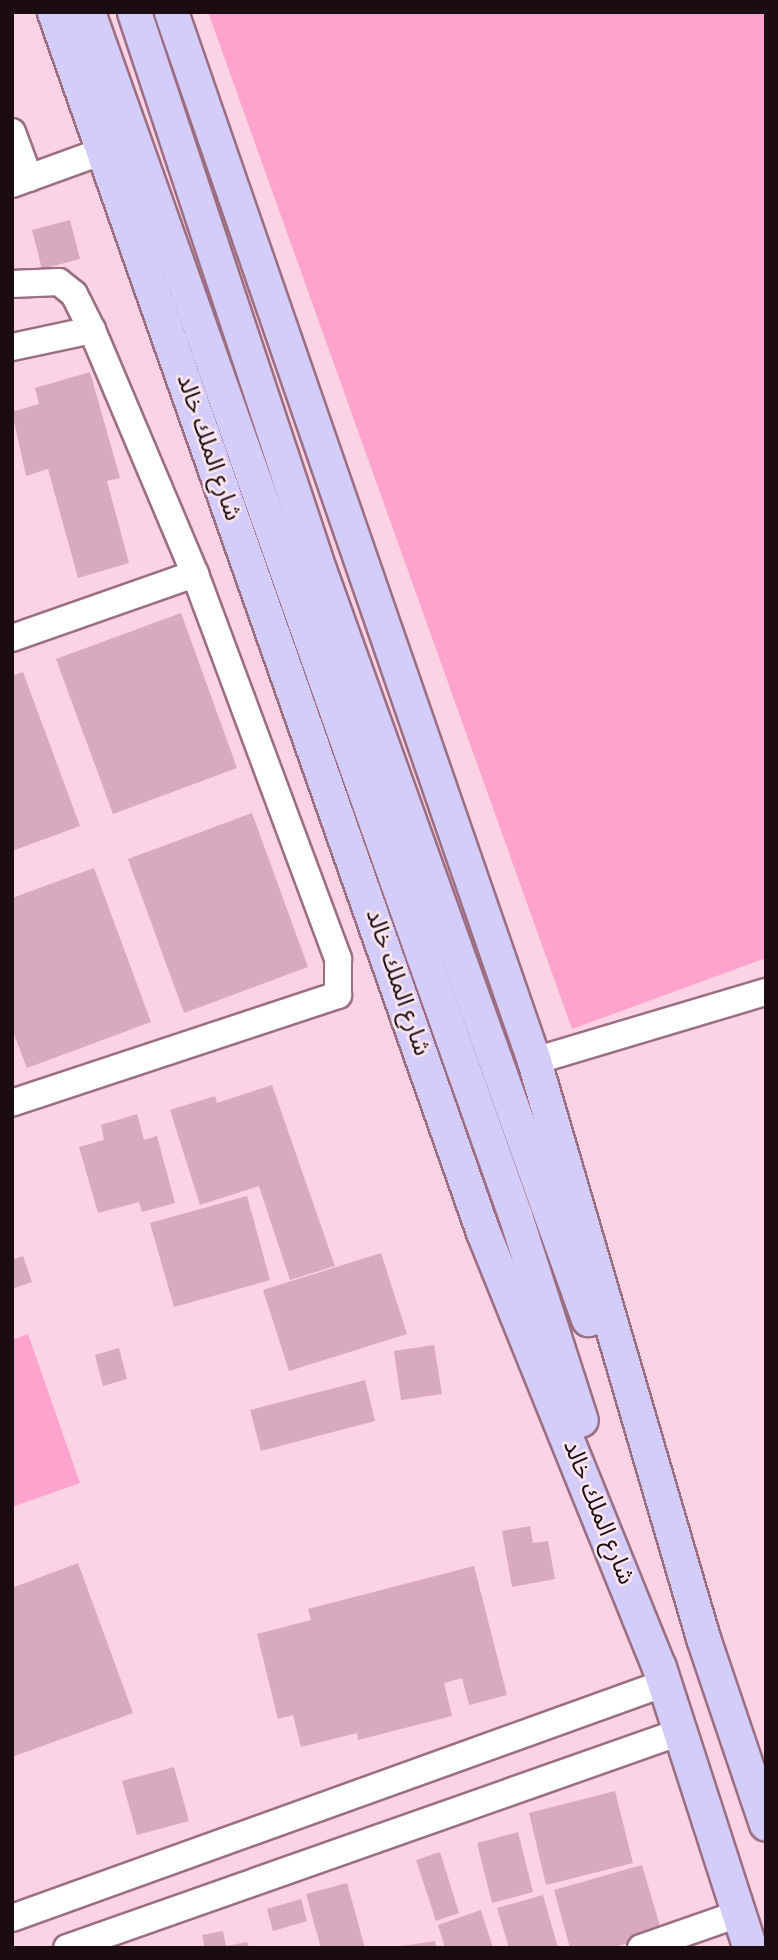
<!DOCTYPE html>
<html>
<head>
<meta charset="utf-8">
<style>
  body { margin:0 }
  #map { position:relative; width:778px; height:1960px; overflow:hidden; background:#fbd3e4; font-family:Overpass,"Noto Sans Arabic",sans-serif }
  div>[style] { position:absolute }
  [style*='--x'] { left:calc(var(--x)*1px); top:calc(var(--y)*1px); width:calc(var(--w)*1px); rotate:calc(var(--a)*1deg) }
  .green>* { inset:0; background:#fea3cd }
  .building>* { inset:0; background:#d9a9be }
  .roads { filter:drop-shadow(2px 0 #9b6e82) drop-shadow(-2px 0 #9b6e82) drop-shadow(0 2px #9b6e82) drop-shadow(0 -2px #9b6e82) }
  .minor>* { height:26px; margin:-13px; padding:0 13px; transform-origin:13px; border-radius:13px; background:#fff }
  .major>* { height:33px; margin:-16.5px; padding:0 16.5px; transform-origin:16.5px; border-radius:16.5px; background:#d4cdfa }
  span { translate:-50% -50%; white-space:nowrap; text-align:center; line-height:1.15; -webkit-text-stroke:5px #fbe6ef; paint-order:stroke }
  .street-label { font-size:24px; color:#1b0b12 }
  .frame { position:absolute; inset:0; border:14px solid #1b0b12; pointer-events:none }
</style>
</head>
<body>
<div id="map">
  <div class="green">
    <i style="clip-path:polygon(208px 12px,766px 12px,766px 958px,572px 1029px)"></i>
    <i style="clip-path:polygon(28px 1334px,80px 1483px,12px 1507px,12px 1340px)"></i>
  </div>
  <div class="building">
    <i style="clip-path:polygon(70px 220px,80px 259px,42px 269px,32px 230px)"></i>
    <i style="clip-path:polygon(90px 372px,120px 478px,107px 481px,129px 563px,78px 578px,48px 469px,26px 476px,12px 412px,39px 404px,35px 388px)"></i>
    <i style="clip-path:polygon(181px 613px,237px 768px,113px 814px,56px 659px)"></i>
    <i style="clip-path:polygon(23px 672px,80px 826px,12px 851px,12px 676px)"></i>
    <i style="clip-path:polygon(252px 813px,308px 967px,184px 1013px,128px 859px)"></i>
    <i style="clip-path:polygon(94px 868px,151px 1022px,27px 1068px,12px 1029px,12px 898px)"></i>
    <i style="clip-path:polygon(272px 1085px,335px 1266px,290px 1280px,259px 1186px,200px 1205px,170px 1110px,215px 1096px,217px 1103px)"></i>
    <i style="clip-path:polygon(137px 1114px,144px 1140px,157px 1136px,175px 1203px,142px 1212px,139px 1202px,98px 1213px,79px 1147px,104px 1140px,101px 1125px)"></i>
    <i style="clip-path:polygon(247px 1196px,270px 1280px,174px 1307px,150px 1223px)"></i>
    <i style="clip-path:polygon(381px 1253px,407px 1334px,289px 1371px,263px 1290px)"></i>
    <i style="clip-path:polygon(23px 1256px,32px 1282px,12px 1289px,12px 1260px)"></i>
    <i style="clip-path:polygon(434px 1345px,442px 1394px,401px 1400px,394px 1351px)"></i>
    <i style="clip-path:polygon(119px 1348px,127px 1379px,103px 1386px,95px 1355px)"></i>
    <i style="clip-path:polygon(365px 1380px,375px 1421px,261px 1451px,250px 1410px)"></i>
    <i style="clip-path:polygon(530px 1526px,533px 1543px,548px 1541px,555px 1579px,512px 1587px,502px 1531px)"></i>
    <i style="clip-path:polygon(78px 1563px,133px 1713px,12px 1757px,12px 1588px)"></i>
    <i style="clip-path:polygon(474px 1566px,507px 1695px,469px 1705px,462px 1678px,444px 1683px,452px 1716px,358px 1740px,357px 1733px,301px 1747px,293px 1715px,278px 1719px,257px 1634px,311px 1620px,308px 1609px)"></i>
    <i style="clip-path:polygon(174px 1767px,189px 1821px,137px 1835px,122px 1781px)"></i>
    <i style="clip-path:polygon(615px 1791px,633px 1863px,546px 1885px,529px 1813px)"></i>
    <i style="clip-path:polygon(518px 1832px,533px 1892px,492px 1903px,477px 1843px)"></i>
    <i style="clip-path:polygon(440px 1852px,459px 1913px,436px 1921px,416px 1860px)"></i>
    <i style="clip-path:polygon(642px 1865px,662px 1933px,612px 1948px,570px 1948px,554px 1890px)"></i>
    <i style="clip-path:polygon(347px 1883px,365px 1948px,321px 1948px,306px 1894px)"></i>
    <i style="clip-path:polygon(543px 1895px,558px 1948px,509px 1948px,497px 1908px)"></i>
    <i style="clip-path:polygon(301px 1899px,307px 1921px,273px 1931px,267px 1909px)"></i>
    <i style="clip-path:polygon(481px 1910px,493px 1948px,445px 1948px,438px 1925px)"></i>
    <i style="clip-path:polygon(223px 1931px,226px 1946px,247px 1942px,249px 1948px,205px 1948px,202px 1935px)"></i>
    <i style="clip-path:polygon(435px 1941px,436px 1948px,402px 1948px,402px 1946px)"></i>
  </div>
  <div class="roads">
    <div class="minor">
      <i style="--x:12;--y:132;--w:49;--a:69.7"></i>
      <i style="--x:12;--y:184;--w:97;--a:-19.9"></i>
      <i style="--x:12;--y:284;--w:47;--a:-2.4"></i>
      <i style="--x:59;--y:282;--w:19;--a:39"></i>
      <i style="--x:74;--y:294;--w:40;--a:63.4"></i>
      <i style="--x:92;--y:330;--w:265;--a:67.1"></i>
      <i style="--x:195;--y:574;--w:411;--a:69.6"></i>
      <i style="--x:338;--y:959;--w:36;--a:90"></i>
      <i style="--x:338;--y:995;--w:343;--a:161.7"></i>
      <i style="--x:12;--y:347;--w:82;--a:-12"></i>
      <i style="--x:12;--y:638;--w:194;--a:-19.3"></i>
      <i style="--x:534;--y:1061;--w:242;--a:-16.6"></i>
      <i style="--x:12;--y:1918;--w:694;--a:-19.79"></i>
      <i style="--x:67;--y:1948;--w:650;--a:-19.41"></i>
      <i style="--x:641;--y:1948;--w:103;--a:-19.3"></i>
    </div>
    <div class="major">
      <i style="--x:54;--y:12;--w:1293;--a:70.63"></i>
      <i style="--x:483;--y:1232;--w:469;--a:68"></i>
      <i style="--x:659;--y:1667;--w:295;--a:72.1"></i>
      <i style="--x:88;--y:12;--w:1277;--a:70.46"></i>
      <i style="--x:515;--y:1215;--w:215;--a:72.2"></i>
      <i style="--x:134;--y:12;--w:587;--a:71.63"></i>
      <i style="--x:319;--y:569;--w:797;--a:70.27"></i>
      <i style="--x:171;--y:12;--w:1110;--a:70.91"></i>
      <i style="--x:534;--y:1061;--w:601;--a:73.67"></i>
      <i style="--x:703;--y:1638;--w:196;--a:71.3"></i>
    </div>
  </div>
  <div class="street-label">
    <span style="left:207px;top:448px;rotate:71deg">شارع الملك خالد</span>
    <span style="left:396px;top:983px;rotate:71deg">شارع الملك خالد</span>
    <span style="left:597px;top:1513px;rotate:68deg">شارع الملك خالد</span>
  </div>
  <div class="frame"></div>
</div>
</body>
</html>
